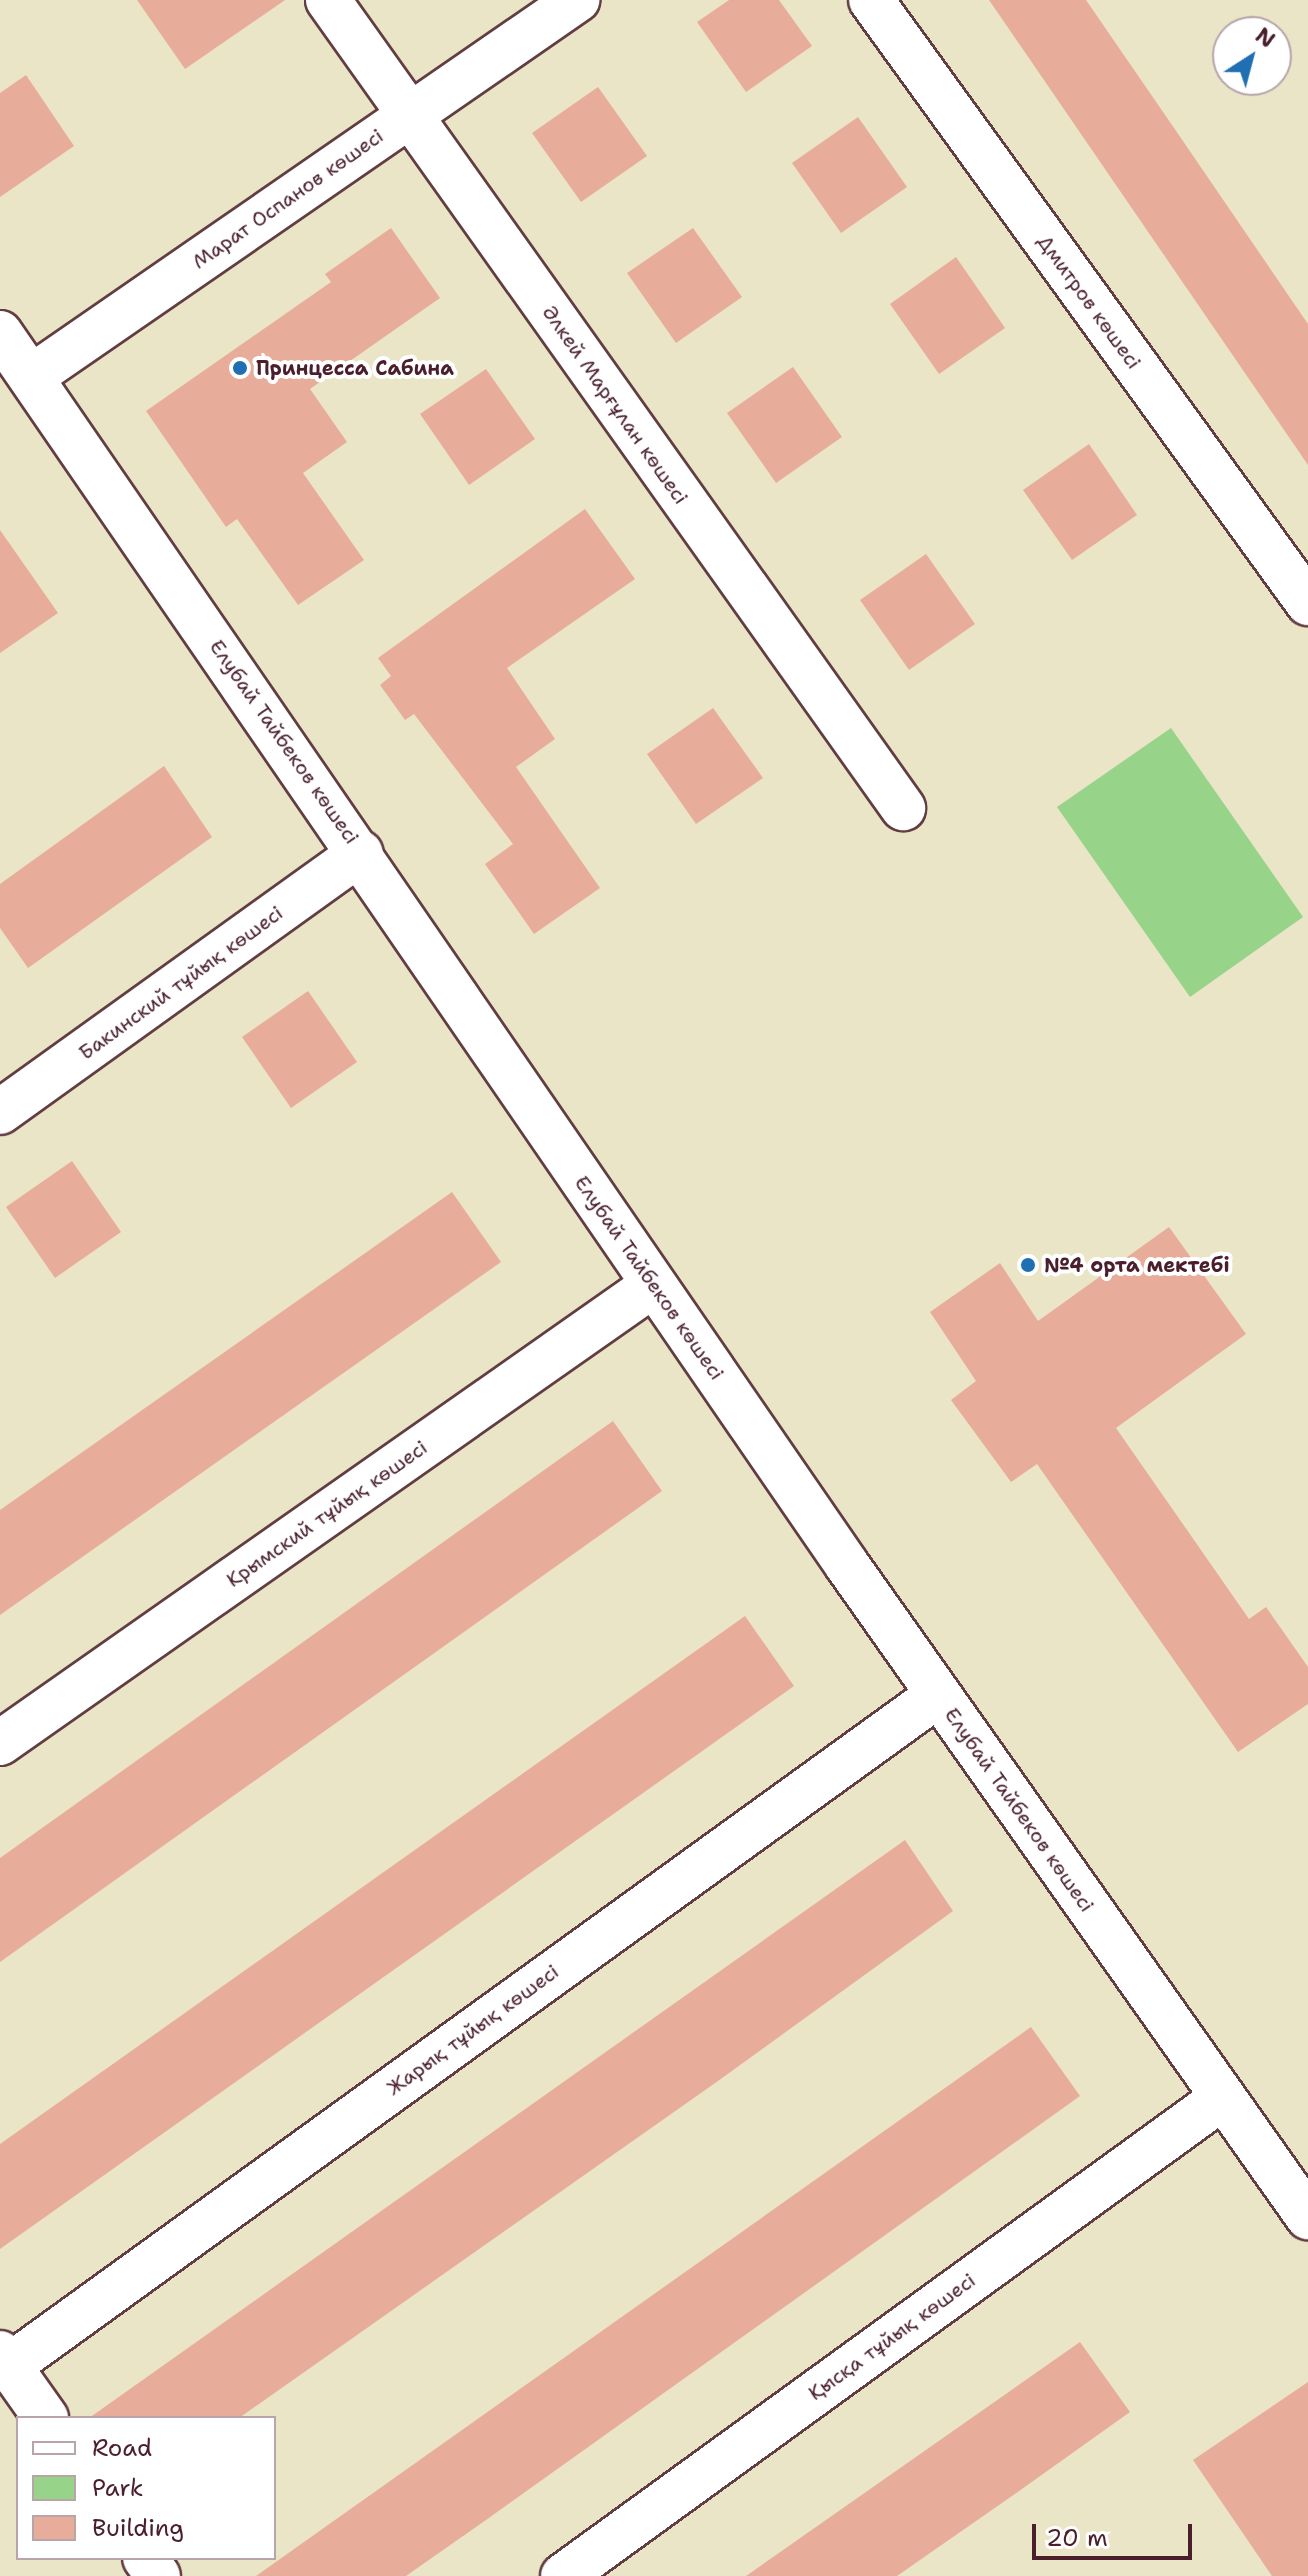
<!DOCTYPE html>
<html>
<head>
<meta charset="utf-8">
<style>
  body { margin:0 }
  #map { position:relative; width:1308px; height:2576px; overflow:hidden; background:#eae5c7; font-family:"Shantell Sans",sans-serif }
  div>[style] { position:absolute }
  [style*='--x'] { left:calc(var(--x)*1px); top:calc(var(--y)*1px); width:calc(var(--w)*1px); rotate:calc(var(--a)*1deg) }
  .green>* { inset:0; background:#97d388 }
  .building>* { inset:0; background:#e8ad9a }
  .roads { filter:drop-shadow(2px 0 #623d42) drop-shadow(-2px 0 #623d42) drop-shadow(0 2px #623d42) drop-shadow(0 -2px #623d42) }
  .minor>* { height:44px; margin:-22px; padding:0 22px; transform-origin:22px; border-radius:22px; background:#fff }
  .tertiary>* { height:44px; margin:-22px; padding:0 22px; transform-origin:22px; border-radius:22px; background:#fff }
  .dots>* { width:22px; height:22px; translate:-50% -50%; box-sizing:border-box; border:4px solid #fff; border-radius:50% }
  span { translate:-50% -50%; white-space:nowrap; text-align:center; line-height:1.15; -webkit-text-stroke:8px #fff; paint-order:stroke }
  .street-label { font-size:20px; color:#4a1f2b }
  .poi-label { font-size:20px; color:#4a1f2b; font-weight:700 }
  .left { translate:0 -50%; text-align:left }
  .legend { position:absolute; left:16px; top:2416px; width:260px; height:144px; box-sizing:border-box; background:#fff; border:2px solid #b7a5aa; margin:0; padding:10px 14px; list-style:none; font-size:24px; color:#4a1f2b }
  .legend li { display:flex; align-items:center; gap:16px; height:40px }
  .legend b { width:40px; border:2px solid #b7a5aa }
  .north { position:absolute; left:1212px; top:16px; width:80px; height:80px; box-sizing:border-box; background:#fff; border:2px solid #b7a5aa; border-radius:50%; rotate:36deg; font-size:22px; font-weight:700; line-height:32px; text-align:center; color:#4a1f2b }
  .north::after { content:''; display:block; margin:auto; width:28px; height:36px; background:#1f6fb2; clip-path:polygon(50% 0,100% 100%,50% 72%,0 100%) }
  .scale { position:absolute; left:1032px; top:2524px; width:160px; height:36px; box-sizing:border-box; border:4px solid #4a1f2b; border-top:0; padding-left:10px; font-size:24px; line-height:28px; white-space:nowrap; color:#4a1f2b; -webkit-text-stroke:6px #fff; paint-order:stroke }
</style>
</head>
<body>
<div id="map">
  <div class="green">
    <i style="clip-path:polygon(1171px 728px,1303px 917px,1190px 997px,1057px 807px)"></i>
  </div>
  <div class="building">
    <i style="clip-path:polygon(137px 0,285px 0,185px 69px)"></i>
    <i style="clip-path:polygon(729px 0,779px 0,812px 46px,746px 92px,697px 22px)"></i>
    <i style="clip-path:polygon(989px 0,1086px 0,1172px 125px,1308px 324px,1308px 465px)"></i>
    <i style="clip-path:polygon(26px 75px,74px 146px,0 197px,0 93px)"></i>
    <i style="clip-path:polygon(598px 87px,647px 156px,581px 202px,532px 133px)"></i>
    <i style="clip-path:polygon(858px 117px,907px 187px,841px 233px,792px 163px)"></i>
    <i style="clip-path:polygon(391px 228px,440px 298px,310px 389px,347px 442px,303px 473px,364px 560px,298px 605px,237px 519px,226px 527px,146px 411px,331px 282px,325px 274px)"></i>
    <i style="clip-path:polygon(693px 228px,742px 297px,676px 343px,627px 273px)"></i>
    <i style="clip-path:polygon(956px 257px,1005px 328px,939px 374px,890px 304px)"></i>
    <i style="clip-path:polygon(793px 367px,842px 437px,776px 483px,727px 413px)"></i>
    <i style="clip-path:polygon(486px 369px,535px 439px,469px 485px,420px 414px)"></i>
    <i style="clip-path:polygon(1089px 444px,1137px 515px,1072px 560px,1023px 490px)"></i>
    <i style="clip-path:polygon(585px 509px,635px 579px,507px 668px,555px 739px,516px 767px,600px 888px,534px 934px,485px 864px,513px 844px,414px 714px,405px 720px,380px 685px,391px 676px,378px 658px)"></i>
    <i style="clip-path:polygon(0 530px,58px 613px,0 653px)"></i>
    <i style="clip-path:polygon(926px 554px,975px 624px,909px 670px,860px 600px)"></i>
    <i style="clip-path:polygon(713px 708px,763px 778px,696px 824px,647px 754px)"></i>
    <i style="clip-path:polygon(164px 766px,212px 837px,28px 968px,0 928px,0 884px)"></i>
    <i style="clip-path:polygon(308px 991px,357px 1062px,291px 1108px,242px 1037px)"></i>
    <i style="clip-path:polygon(72px 1161px,121px 1232px,55px 1278px,6px 1207px)"></i>
    <i style="clip-path:polygon(452px 1192px,501px 1262px,0 1615px,0 1510px)"></i>
    <i style="clip-path:polygon(1169px 1227px,1246px 1334px,1116px 1428px,1249px 1619px,1266px 1607px,1308px 1667px,1308px 1704px,1238px 1752px,1037px 1464px,1011px 1482px,951px 1400px,976px 1381px,930px 1312px,1000px 1263px,1038px 1321px)"></i>
    <i style="clip-path:polygon(613px 1421px,662px 1491px,0 1962px,0 1858px)"></i>
    <i style="clip-path:polygon(745px 1616px,794px 1686px,0 2249px,0 2144px)"></i>
    <i style="clip-path:polygon(905px 1840px,953px 1911px,718px 2081px,239px 2418px,89px 2418px)"></i>
    <i style="clip-path:polygon(1031px 2027px,1080px 2096px,486px 2520px,406px 2576px,256px 2576px)"></i>
    <i style="clip-path:polygon(1080px 2342px,1130px 2412px,1012px 2496px,897px 2576px,746px 2576px)"></i>
    <i style="clip-path:polygon(1308px 2382px,1308px 2576px,1272px 2576px,1193px 2460px)"></i>
  </div>
  <div class="roads">
    <div class="minor">
      <i style="--x:328;--y:0;--w:992;--a:54.56"></i>
      <i style="--x:871;--y:0;--w:745;--a:54.07"></i>
      <i style="--x:31;--y:377;--w:664;--a:-34.62"></i>
      <i style="--x:0;--y:1112;--w:444;--a:-35.7"></i>
      <i style="--x:0;--y:1743;--w:798;--a:-35.04"></i>
      <i style="--x:0;--y:2353;--w:80;--a:54.7"></i>
      <i style="--x:9;--y:2366;--w:1146;--a:-35.84"></i>
      <i style="--x:145;--y:2558;--w:22;--a:54"></i>
      <i style="--x:563;--y:2576;--w:814;--a:-35.95"></i>
    </div>
    <div class="tertiary">
      <i style="--x:0;--y:333;--w:1495;--a:55.49"></i>
      <i style="--x:847;--y:1565;--w:799;--a:54.74"></i>
    </div>
  </div>
  <div class="dots">
    <i style="left:240px;top:368px;background:#1f6fb2"></i>
    <i style="left:1028px;top:1265px;background:#1f6fb2"></i>
  </div>
  <div class="street-label">
    <span style="left:288px;top:199px;rotate:-35deg">Марат Оспанов көшесі</span>
    <span style="left:1089px;top:302px;rotate:54deg">Дмитров көшесі</span>
    <span style="left:615px;top:405px;rotate:55deg">Әлкей Марғұлан көшесі</span>
    <span style="left:284px;top:742px;rotate:55deg">Елубай Тайбеков көшесі</span>
    <span style="left:181px;top:983px;rotate:-36deg">Бакинский тұйық көшесі</span>
    <span style="left:649px;top:1278px;rotate:55deg">Елубай Тайбеков көшесі</span>
    <span style="left:327px;top:1514px;rotate:-35deg">Крымский тұйық көшесі</span>
    <span style="left:1019px;top:1810px;rotate:55deg">Елубай Тайбеков көшесі</span>
    <span style="left:473px;top:2030px;rotate:-36deg">Жарық тұйық көшесі</span>
    <span style="left:892px;top:2337px;rotate:-36deg">Қысқа тұйық көшесі</span>
  </div>
  <div class="poi-label">
    <span class="left" style="left:256px;top:368px">Принцесса Сабина</span>
    <span class="left" style="left:1044px;top:1265px">№4 орта мектебі</span>
  </div>
  <ul class="legend">
  <li><b style="height:10px;background:#fff"></b>Road</li>
  <li><b style="height:22px;background:#97d388"></b>Park</li>
  <li><b style="height:22px;background:#e8ad9a"></b>Building</li>
  </ul>
  <div class="north">N</div>
  <div class="scale">20 m</div>
</div>
</body>
</html>
